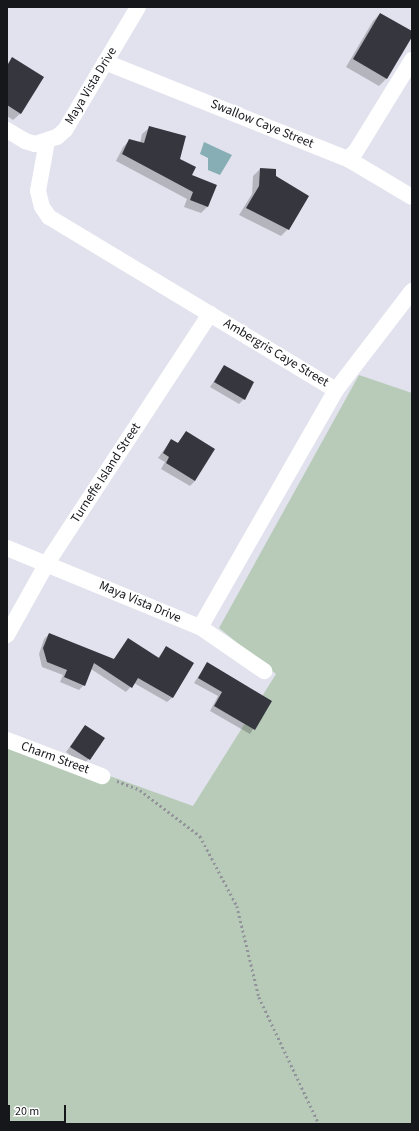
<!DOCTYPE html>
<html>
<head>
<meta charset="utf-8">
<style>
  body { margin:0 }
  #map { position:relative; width:419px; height:1131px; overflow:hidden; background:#e1e2ed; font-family:"Source Sans 3",sans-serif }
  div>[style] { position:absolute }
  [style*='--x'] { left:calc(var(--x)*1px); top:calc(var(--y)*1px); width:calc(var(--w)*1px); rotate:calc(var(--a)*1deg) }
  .green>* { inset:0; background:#b8cbb9 }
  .water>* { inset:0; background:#87aeb4 }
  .shadow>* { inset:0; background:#0003 }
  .building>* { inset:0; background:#36363f }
  .path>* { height:2.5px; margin-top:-1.25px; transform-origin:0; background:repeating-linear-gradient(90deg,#92939b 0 2px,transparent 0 5px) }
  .street>* { height:16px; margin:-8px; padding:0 8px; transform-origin:8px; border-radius:8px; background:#fff }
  span { translate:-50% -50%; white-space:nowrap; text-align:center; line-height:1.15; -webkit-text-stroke:4px #fff; paint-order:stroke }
  .street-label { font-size:13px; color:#16171a }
  .frame { position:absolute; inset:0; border:8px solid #16171a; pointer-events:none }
  .scale { position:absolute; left:8px; top:1105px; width:58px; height:18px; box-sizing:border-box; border:2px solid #16171a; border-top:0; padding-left:5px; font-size:12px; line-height:14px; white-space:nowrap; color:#16171a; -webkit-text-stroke:3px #fff; paint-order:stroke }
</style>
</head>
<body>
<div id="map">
  <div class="green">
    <i style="clip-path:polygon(359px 375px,412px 393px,412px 1124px,7px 1124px,7px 739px,193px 806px,276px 674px,219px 628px)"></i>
  </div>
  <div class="water">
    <i style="clip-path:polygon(204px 142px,232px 155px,220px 175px,208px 170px,208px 158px,200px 154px)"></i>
  </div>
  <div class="shadow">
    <i style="clip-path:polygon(380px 14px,412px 32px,412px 35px,386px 79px,379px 86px,346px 67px,373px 21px)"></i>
    <i style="clip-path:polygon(13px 58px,21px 113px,13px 120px,7px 116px,7px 64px)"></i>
    <i style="clip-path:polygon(149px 128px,179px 159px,208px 206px,201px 213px,184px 207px,187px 199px,116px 161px,123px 147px,130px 140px,140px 143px,142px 134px)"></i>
    <i style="clip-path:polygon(260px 169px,275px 177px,288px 229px,281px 236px,239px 215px,252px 194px,253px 176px)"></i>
    <i style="clip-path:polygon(224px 366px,244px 399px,239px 404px,210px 387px)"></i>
    <i style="clip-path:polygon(186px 432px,195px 481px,190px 486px,161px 469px,165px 462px,158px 458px,171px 440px,177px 444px)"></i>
    <i style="clip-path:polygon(49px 634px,113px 660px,128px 640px,157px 659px,166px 648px,173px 697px,167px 702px,134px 683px,126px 692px,91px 669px,84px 685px,79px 690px,60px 682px,63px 675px,42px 667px,39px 654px,44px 639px)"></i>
    <i style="clip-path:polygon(207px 663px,271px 701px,250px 734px,210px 711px,218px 696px,194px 683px)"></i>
    <i style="clip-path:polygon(85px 726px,103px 739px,84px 765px,66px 752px)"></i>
  </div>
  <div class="building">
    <i style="clip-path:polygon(380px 13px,412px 31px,412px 37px,387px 79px,353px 59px)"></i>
    <i style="clip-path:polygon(12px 57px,44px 77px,21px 114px,7px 105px,7px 66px)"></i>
    <i style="clip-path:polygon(149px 126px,186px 136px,180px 159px,196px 167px,192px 175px,217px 185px,208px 207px,190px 200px,193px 192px,122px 154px,129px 139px,144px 143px)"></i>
    <i style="clip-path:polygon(260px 168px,276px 169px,276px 176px,309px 196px,289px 230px,246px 208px,259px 186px)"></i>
    <i style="clip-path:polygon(224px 365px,254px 382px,245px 400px,214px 382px)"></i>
    <i style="clip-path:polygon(186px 431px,215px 449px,195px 481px,166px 463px,169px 457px,163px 453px,171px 439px,178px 443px)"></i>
    <i style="clip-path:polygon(49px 633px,114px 659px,128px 638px,159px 658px,166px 646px,194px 663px,173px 698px,138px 678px,132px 688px,94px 663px,85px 686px,64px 677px,67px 670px,47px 662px,43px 648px)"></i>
    <i style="clip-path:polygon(207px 662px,272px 701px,255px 730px,214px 706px,222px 692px,198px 678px)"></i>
    <i style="clip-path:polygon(85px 725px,105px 738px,90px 760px,70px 747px)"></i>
  </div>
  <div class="path">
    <i style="--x:117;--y:781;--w:25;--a:21"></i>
    <i style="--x:140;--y:790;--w:76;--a:37.5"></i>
    <i style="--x:200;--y:836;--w:79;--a:62.1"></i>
    <i style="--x:237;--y:906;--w:94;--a:76.4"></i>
    <i style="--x:259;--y:997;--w:140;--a:64.7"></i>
  </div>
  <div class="street">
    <i style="--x:105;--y:62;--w:262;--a:21.8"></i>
    <i style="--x:348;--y:159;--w:74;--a:30.7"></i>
    <i style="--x:7;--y:130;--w:21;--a:31"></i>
    <i style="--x:25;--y:141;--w:10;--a:17"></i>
    <i style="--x:35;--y:144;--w:23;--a:-18"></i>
    <i style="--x:57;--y:137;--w:11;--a:-41"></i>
    <i style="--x:65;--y:130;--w:143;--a:-59.3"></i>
    <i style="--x:47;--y:141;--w:51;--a:100.2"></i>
    <i style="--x:38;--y:191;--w:16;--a:76"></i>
    <i style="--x:42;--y:207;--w:12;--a:55"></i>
    <i style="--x:49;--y:217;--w:335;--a:31.1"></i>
    <i style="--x:336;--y:390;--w:273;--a:119.8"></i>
    <i style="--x:348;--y:159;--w:11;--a:-45"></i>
    <i style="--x:356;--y:151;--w:107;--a:-58.4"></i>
    <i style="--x:336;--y:390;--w:125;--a:-52.5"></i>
    <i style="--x:7;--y:548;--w:209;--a:22.3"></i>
    <i style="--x:200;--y:627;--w:78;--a:34.5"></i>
    <i style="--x:7;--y:635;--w:82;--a:-60.9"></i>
    <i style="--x:47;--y:563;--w:298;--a:-56.8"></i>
    <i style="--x:7;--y:740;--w:102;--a:20.8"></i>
  </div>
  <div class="street-label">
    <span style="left:91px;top:86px;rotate:-59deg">Maya Vista Drive</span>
    <span style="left:262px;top:124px;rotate:22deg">Swallow Caye Street</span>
    <span style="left:276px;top:353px;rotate:31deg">Ambergris Caye Street</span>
    <span style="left:106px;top:473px;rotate:-57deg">Turneffe Island Street</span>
    <span style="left:140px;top:602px;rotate:23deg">Maya Vista Drive</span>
    <span style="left:55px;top:758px;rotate:20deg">Charm Street</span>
  </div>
  <div class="frame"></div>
  <div class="scale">20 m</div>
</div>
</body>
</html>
